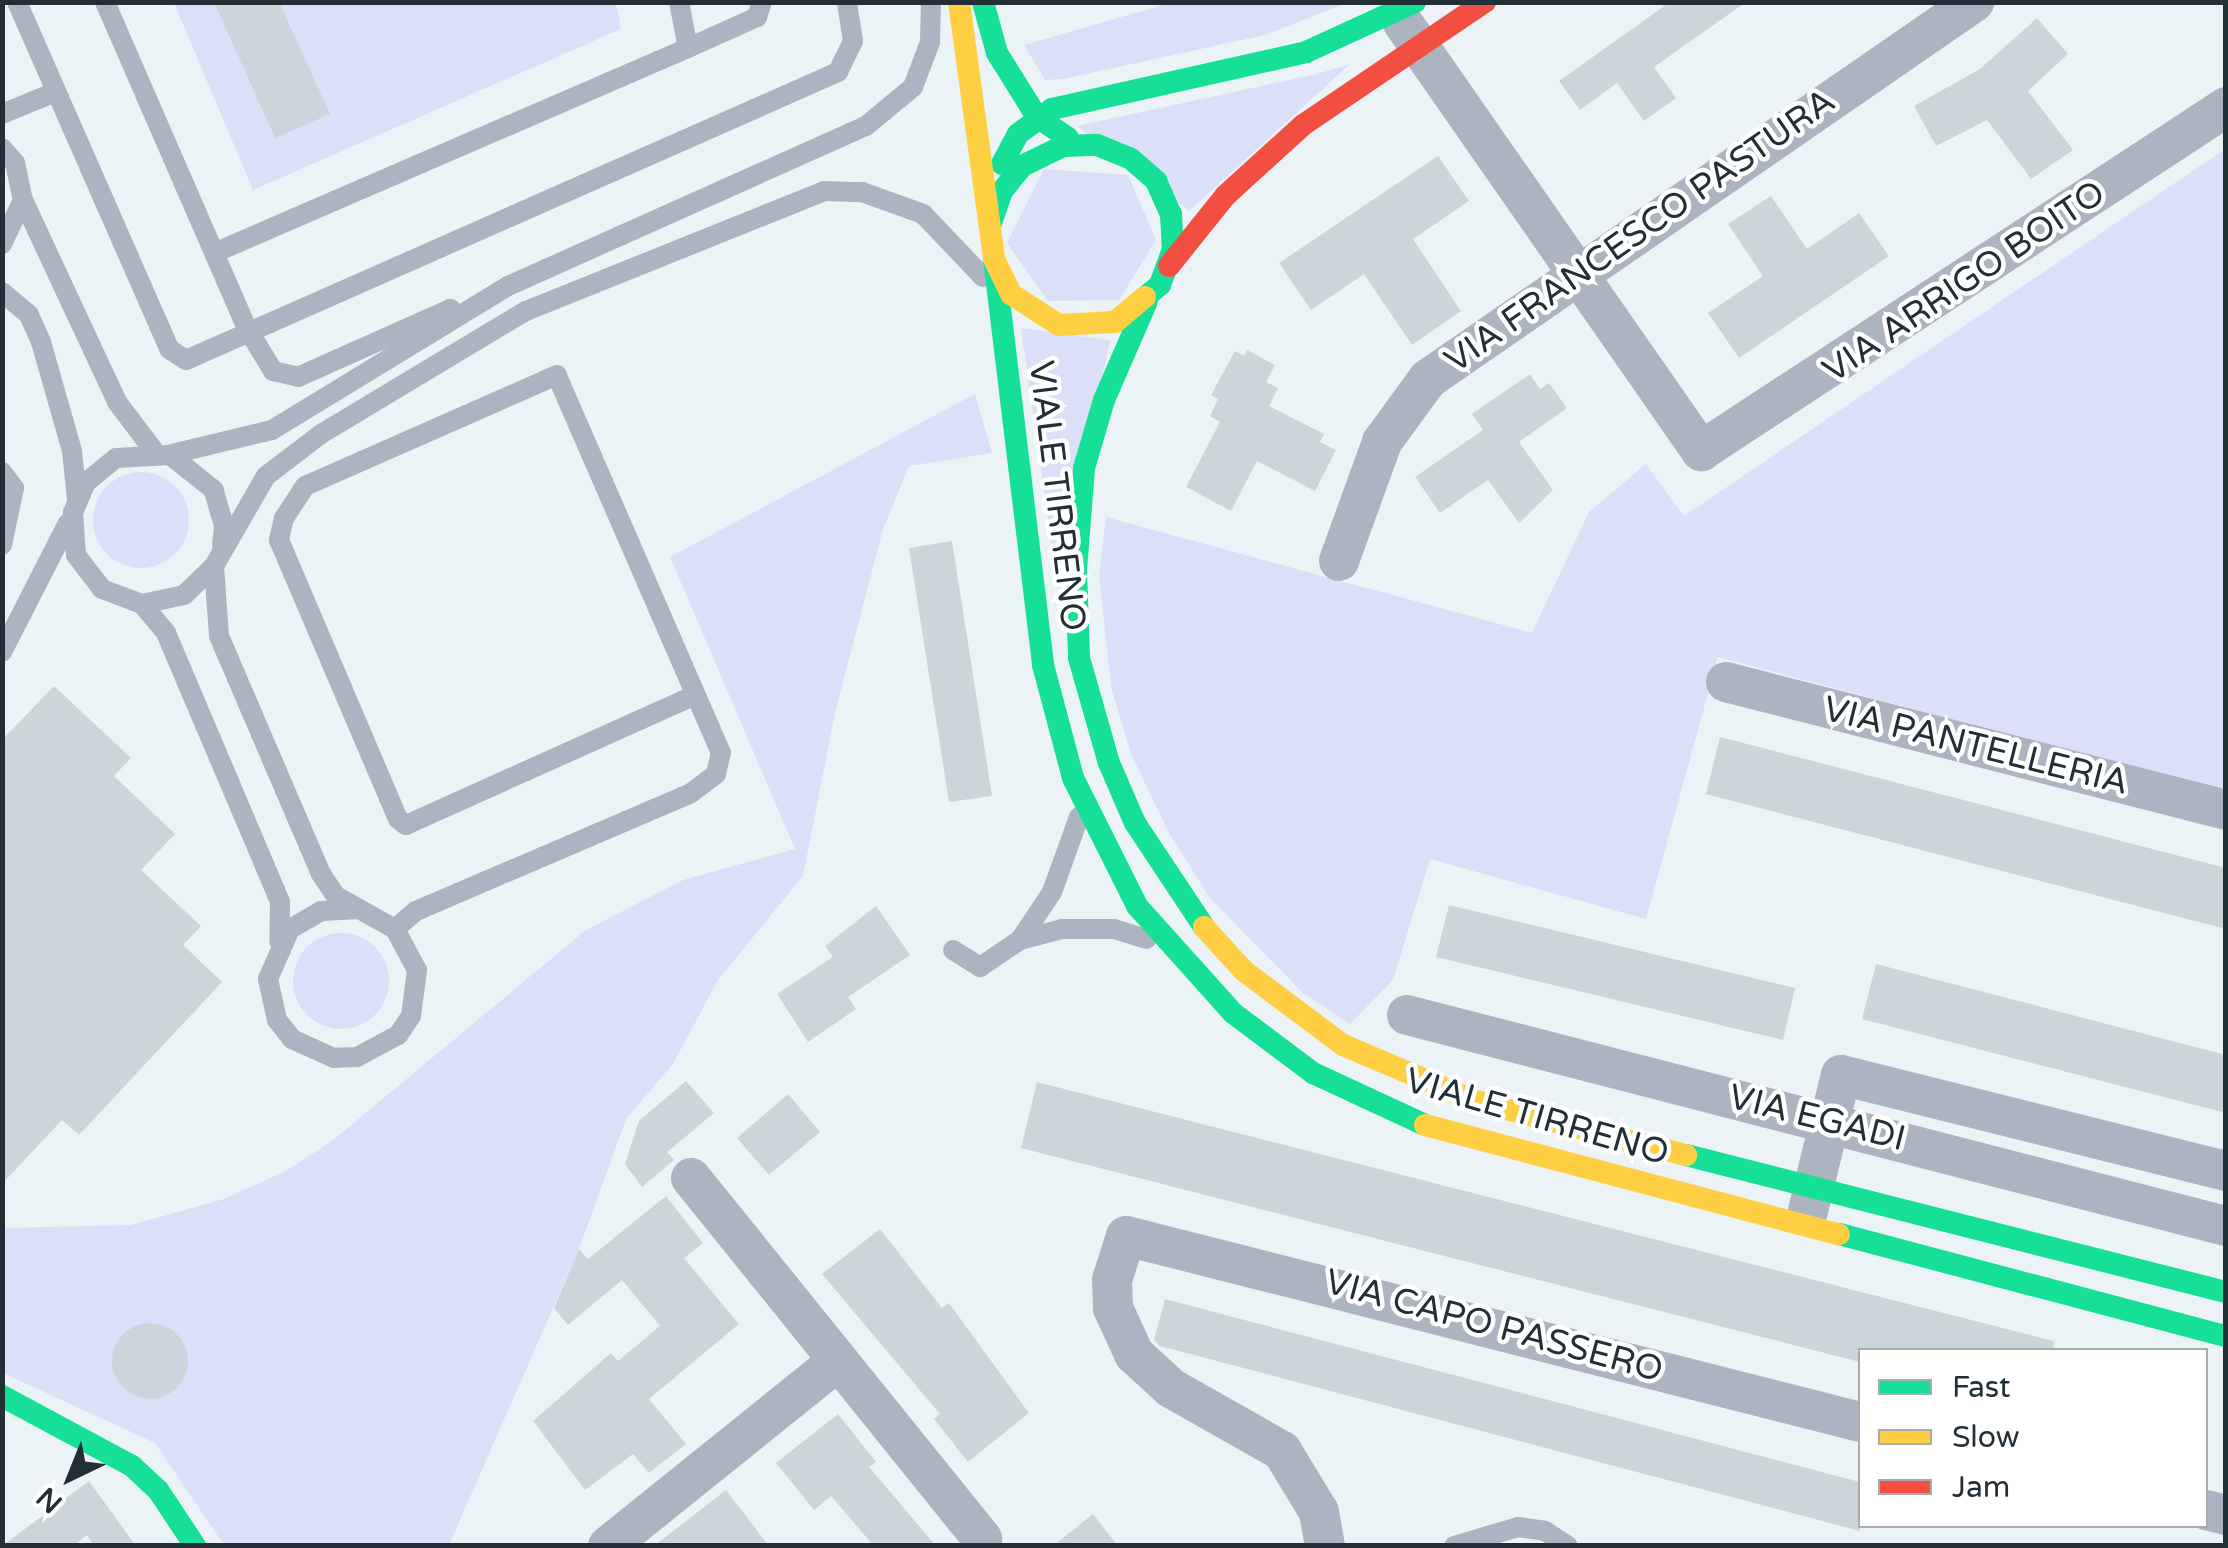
<!DOCTYPE html>
<html>
<head>
<meta charset="utf-8">
<style>
  body { margin:0 }
  #map { position:relative; width:2228px; height:1548px; overflow:hidden; background:#ecf3f7; font-family:"Varela Round",sans-serif }
  div>[style] { position:absolute }
  [style*='--x'] { left:calc(var(--x)*1px); top:calc(var(--y)*1px); width:calc(var(--w)*1px); rotate:calc(var(--a)*1deg) }
  .green>* { inset:0; background:#dbdff7 }
  .round { border-radius:50% }
  .building>* { inset:0; background:#ccd6da }
  .lane>* { height:20px; margin:-10px; padding:0 10px; transform-origin:10px; border-radius:10px; background:#acb4c1 }
  .street>* { height:40px; margin:-20px; padding:0 20px; transform-origin:20px; border-radius:20px; background:#acb4c1 }
  .fast>* { height:22px; margin:-11px; padding:0 11px; transform-origin:11px; border-radius:11px; background:#16e098 }
  .slow>* { height:22px; margin:-11px; padding:0 11px; transform-origin:11px; border-radius:11px; background:#ffcf43 }
  .jam>* { height:22px; margin:-11px; padding:0 11px; transform-origin:11px; border-radius:11px; background:#f24e42 }
  span { translate:-50% -50%; white-space:nowrap; text-align:center; line-height:1.15; -webkit-text-stroke:9px #fff; paint-order:stroke }
  .street-label { font-size:35px; color:#232f37 }
  .frame { position:absolute; inset:0; border:5px solid #232f37; pointer-events:none }
  .legend { position:absolute; left:1858px; top:1348px; width:350px; height:180px; box-sizing:border-box; background:#fff; border:2px solid #a7acaf; margin:0; padding:12px 18px; list-style:none; font-size:30px; color:#232f37 }
  .legend li { display:flex; align-items:center; gap:20px; height:50px }
  .legend b { width:50px; border:2px solid #a7acaf }
  .north { position:absolute; left:20px; top:1428px; width:100px; height:100px; -webkit-text-stroke:8px #fff; paint-order:stroke; rotate:223deg; font-size:28px; font-weight:700; line-height:40px; text-align:center; color:#232f37 }
  .north::after { content:''; display:block; margin:auto; width:35px; height:45px; background:#232f37; clip-path:polygon(50% 0,100% 100%,50% 72%,0 100%) }
</style>
</head>
<body>
<div id="map">
  <div class="green">
    <i style="clip-path:polygon(174px 3px,616px 3px,621px 29px,253px 190px)"></i>
    <i style="clip-path:polygon(1170px 3px,1346px 3px,1265px 35px,1063px 79px,1045px 80px,1024px 45px)"></i>
    <i style="clip-path:polygon(1350px 64px,1189px 211px,1077px 126px,1317px 74px)"></i>
    <i style="clip-path:polygon(2225px 149px,2225px 792px,1718px 657px,1646px 919px,1430px 859px,1393px 980px,1350px 1024px,1302px 992px,1210px 898px,1169px 833px,1131px 754px,1111px 687px,1099px 576px,1106px 517px,1532px 633px,1589px 512px,1646px 464px,1684px 516px)"></i>
    <i style="clip-path:polygon(1044px 169px,1128px 175px,1156px 240px,1119px 300px,1048px 301px,1007px 243px)"></i>
    <i style="clip-path:polygon(1021px 328px,1110px 340px,1058px 590px)"></i>
    <i style="clip-path:polygon(975px 394px,992px 453px,909px 466px,883px 529px,835px 713px,803px 876px,718px 980px,673px 1064px,626px 1119px,579px 1249px,449px 1545px,224px 1545px,155px 1443px,3px 1373px,3px 1228px,131px 1225px,224px 1199px,284px 1172px,332px 1141px,586px 930px,683px 880px,795px 849px,670px 557px)"></i>
    <i class="round" style="left:93px;top:472px;width:96px;height:96px"></i>
    <i class="round" style="left:293px;top:933px;width:96px;height:96px"></i>
  </div>
  <div class="building">
    <i style="clip-path:polygon(214px 2px,279px 2px,330px 114px,275px 138px)"></i>
    <i style="clip-path:polygon(1670px 2px,1746px 2px,1654px 67px,1676px 98px,1644px 121px,1617px 83px,1580px 110px,1559px 81px)"></i>
    <i style="clip-path:polygon(2037px 18px,2068px 54px,2028px 91px,2073px 150px,2031px 179px,1987px 120px,1936px 146px,1914px 106px,1980px 69px)"></i>
    <i style="clip-path:polygon(1438px 156px,1469px 201px,1413px 239px,1461px 311px,1412px 345px,1364px 274px,1311px 310px,1279px 263px)"></i>
    <i style="clip-path:polygon(1771px 196px,1807px 249px,1859px 213px,1889px 256px,1739px 358px,1708px 313px,1763px 276px,1728px 224px)"></i>
    <i style="clip-path:polygon(1247px 350px,1275px 365px,1266px 382px,1278px 388px,1269px 406px,1324px 434px,1320px 442px,1336px 450px,1315px 491px,1257px 461px,1231px 511px,1186px 487px,1220px 422px,1210px 416px,1218px 399px,1211px 395px,1235px 351px,1244px 356px)"></i>
    <i style="clip-path:polygon(1530px 374px,1540px 389px,1549px 383px,1567px 408px,1519px 442px,1553px 490px,1519px 523px,1488px 480px,1440px 513px,1415px 477px,1483px 430px,1472px 414px)"></i>
    <i style="clip-path:polygon(952px 541px,992px 796px,949px 802px,909px 548px)"></i>
    <i style="clip-path:polygon(54px 686px,131px 758px,114px 776px,175px 834px,141px 870px,201px 926px,183px 945px,222px 982px,79px 1135px,62px 1120px,2px 1184px,2px 740px)"></i>
    <i style="clip-path:polygon(1720px 737px,2226px 868px,2226px 929px,1706px 794px)"></i>
    <i style="clip-path:polygon(1449px 905px,1795px 988px,1783px 1040px,1436px 957px)"></i>
    <i style="clip-path:polygon(876px 906px,910px 955px,848px 997px,856px 1009px,808px 1042px,777px 994px,833px 957px,825px 946px)"></i>
    <i style="clip-path:polygon(1876px 964px,2226px 1055px,2226px 1113px,1862px 1019px)"></i>
    <i style="clip-path:polygon(686px 1081px,714px 1113px,667px 1152px,674px 1160px,642px 1187px,625px 1164px,639px 1121px)"></i>
    <i style="clip-path:polygon(1037px 1082px,2054px 1341px,2053px 1350px,1860px 1350px,1860px 1362px,1021px 1148px)"></i>
    <i style="clip-path:polygon(788px 1094px,820px 1132px,769px 1175px,737px 1138px)"></i>
    <i style="clip-path:polygon(666px 1196px,703px 1243px,684px 1258px,739px 1324px,649px 1399px,686px 1444px,649px 1473px,633px 1454px,585px 1490px,533px 1421px,611px 1353px,618px 1361px,660px 1326px,622px 1280px,568px 1325px,554px 1308px,579px 1249px,588px 1259px)"></i>
    <i style="clip-path:polygon(880px 1229px,942px 1308px,949px 1303px,1029px 1413px,968px 1462px,934px 1419px,940px 1414px,822px 1274px)"></i>
    <i style="clip-path:polygon(1165px 1299px,1860px 1482px,1860px 1531px,1160px 1346px,1154px 1340px)"></i>
    <i class="round" style="left:112px;top:1323px;width:76px;height:76px"></i>
    <i style="clip-path:polygon(838px 1414px,876px 1462px,869px 1467px,936px 1546px,874px 1546px,831px 1496px,814px 1510px,776px 1463px)"></i>
    <i style="clip-path:polygon(89px 1481px,136px 1546px,94px 1546px,87px 1535px,73px 1546px,2px 1546px)"></i>
    <i style="clip-path:polygon(726px 1490px,769px 1546px,654px 1546px)"></i>
    <i style="clip-path:polygon(1093px 1514px,1118px 1546px,1053px 1546px)"></i>
  </div>
  <div class="lane">
    <i style="--x:17;--y:2;--w:379;--a:66.3"></i>
    <i style="--x:169;--y:349;--w:20;--a:33"></i>
    <i style="--x:186;--y:360;--w:713;--a:-23.83"></i>
    <i style="--x:838;--y:72;--w:34;--a:-64"></i>
    <i style="--x:853;--y:41;--w:39;--a:-99"></i>
    <i style="--x:105;--y:2;--w:356;--a:66.5"></i>
    <i style="--x:247;--y:328;--w:50;--a:58.8"></i>
    <i style="--x:273;--y:371;--w:26;--a:13"></i>
    <i style="--x:298;--y:377;--w:167;--a:-24.1"></i>
    <i style="--x:688;--y:48;--w:76;--a:-24.2"></i>
    <i style="--x:757;--y:17;--w:16;--a:-72"></i>
    <i style="--x:2;--y:114;--w:57;--a:-22.5"></i>
    <i style="--x:2;--y:148;--w:20;--a:49"></i>
    <i style="--x:15;--y:163;--w:38;--a:78"></i>
    <i style="--x:23;--y:200;--w:49;--a:115.5"></i>
    <i style="--x:23;--y:200;--w:223;--a:65"></i>
    <i style="--x:117;--y:402;--w:61;--a:52.9"></i>
    <i style="--x:214;--y:253;--w:516;--a:-23.39"></i>
    <i style="--x:688;--y:48;--w:47;--a:-101.1"></i>
    <i style="--x:2;--y:292;--w:35;--a:40"></i>
    <i style="--x:29;--y:315;--w:30;--a:66"></i>
    <i style="--x:41;--y:342;--w:113;--a:74.1"></i>
    <i style="--x:72;--y:451;--w:48;--a:84.1"></i>
    <i style="--x:172;--y:454;--w:103;--a:-13.5"></i>
    <i style="--x:272;--y:430;--w:276;--a:-31.4"></i>
    <i style="--x:508;--y:286;--w:392;--a:-24.1"></i>
    <i style="--x:866;--y:126;--w:61;--a:-39.7"></i>
    <i style="--x:913;--y:87;--w:48;--a:-69.3"></i>
    <i style="--x:930;--y:42;--w:40;--a:-88.6"></i>
    <i style="--x:2;--y:472;--w:20;--a:53"></i>
    <i style="--x:14;--y:488;--w:58;--a:101.9"></i>
    <i style="--x:222;--y:545;--w:19;--a:-84"></i>
    <i style="--x:224;--y:526;--w:37;--a:-106"></i>
    <i style="--x:214;--y:490;--w:56;--a:-141.5"></i>
    <i style="--x:170;--y:455;--w:54;--a:176.8"></i>
    <i style="--x:116;--y:458;--w:38;--a:141"></i>
    <i style="--x:86;--y:482;--w:33;--a:113"></i>
    <i style="--x:73;--y:512;--w:43;--a:86"></i>
    <i style="--x:76;--y:555;--w:43;--a:52.6"></i>
    <i style="--x:102;--y:589;--w:43;--a:20.6"></i>
    <i style="--x:142;--y:604;--w:43;--a:-12.1"></i>
    <i style="--x:184;--y:595;--w:42;--a:-44"></i>
    <i style="--x:214;--y:566;--w:104;--a:-60"></i>
    <i style="--x:266;--y:476;--w:69;--a:-37.4"></i>
    <i style="--x:321;--y:434;--w:239;--a:-31"></i>
    <i style="--x:526;--y:311;--w:321;--a:-21.9"></i>
    <i style="--x:824;--y:191;--w:38;--a:2"></i>
    <i style="--x:862;--y:192;--w:65;--a:19.8"></i>
    <i style="--x:923;--y:214;--w:87;--a:46.4"></i>
    <i style="--x:214;--y:566;--w:70;--a:85.9"></i>
    <i style="--x:219;--y:636;--w:259;--a:66.8"></i>
    <i style="--x:321;--y:874;--w:27;--a:56"></i>
    <i style="--x:336;--y:896;--w:68;--a:29.2"></i>
    <i style="--x:395;--y:929;--w:47;--a:61.8"></i>
    <i style="--x:417;--y:970;--w:46;--a:97.4"></i>
    <i style="--x:411;--y:1016;--w:23;--a:124"></i>
    <i style="--x:398;--y:1035;--w:47;--a:151.8"></i>
    <i style="--x:357;--y:1057;--w:23;--a:178"></i>
    <i style="--x:334;--y:1058;--w:46;--a:-155.7"></i>
    <i style="--x:292;--y:1039;--w:24;--a:-128"></i>
    <i style="--x:277;--y:1020;--w:42;--a:-102.4"></i>
    <i style="--x:268;--y:979;--w:55;--a:-66.3"></i>
    <i style="--x:290;--y:929;--w:36;--a:-30"></i>
    <i style="--x:321;--y:911;--w:35;--a:-3"></i>
    <i style="--x:142;--y:604;--w:38;--a:50"></i>
    <i style="--x:166;--y:633;--w:292;--a:67"></i>
    <i style="--x:280;--y:902;--w:39;--a:91"></i>
    <i style="--x:2;--y:652;--w:145;--a:-62.9"></i>
    <i style="--x:395;--y:929;--w:28;--a:-41"></i>
    <i style="--x:416;--y:911;--w:299;--a:-23.2"></i>
    <i style="--x:691;--y:793;--w:31;--a:-37"></i>
    <i style="--x:716;--y:774;--w:22;--a:-77"></i>
    <i style="--x:721;--y:753;--w:412;--a:-113.5"></i>
    <i style="--x:557;--y:375;--w:275;--a:156.2"></i>
    <i style="--x:305;--y:486;--w:38;--a:123"></i>
    <i style="--x:284;--y:518;--w:23;--a:103"></i>
    <i style="--x:279;--y:540;--w:303;--a:66.9"></i>
    <i style="--x:398;--y:819;--w:10;--a:37"></i>
    <i style="--x:406;--y:825;--w:317;--a:-24.2"></i>
    <i style="--x:1020;--y:940;--w:58;--a:-56.3"></i>
    <i style="--x:1052;--y:892;--w:80;--a:-70.2"></i>
    <i style="--x:953;--y:950;--w:32;--a:32"></i>
    <i style="--x:980;--y:967;--w:48;--a:-34"></i>
    <i style="--x:1020;--y:940;--w:43;--a:-14.7"></i>
    <i style="--x:1062;--y:929;--w:52;--a:0"></i>
    <i style="--x:1114;--y:929;--w:34;--a:17"></i>
    <i style="--x:1454;--y:1546;--w:67;--a:-16.5"></i>
    <i style="--x:1518;--y:1527;--w:27;--a:8"></i>
    <i style="--x:1545;--y:1531;--w:27;--a:33"></i>
  </div>
  <div class="street">
    <i style="--x:1403;--y:23;--w:522;--a:55.15"></i>
    <i style="--x:1701;--y:451;--w:628;--a:-33.23"></i>
    <i style="--x:1339;--y:561;--w:127;--a:-70.1"></i>
    <i style="--x:1382;--y:442;--w:78;--a:-53.9"></i>
    <i style="--x:1428;--y:379;--w:664;--a:-34.62"></i>
    <i style="--x:1726;--y:682;--w:516;--a:14.36"></i>
    <i style="--x:1407;--y:1015;--w:846;--a:14.45"></i>
    <i style="--x:691;--y:1178;--w:464;--a:51.1"></i>
    <i style="--x:1808;--y:1211;--w:140;--a:-76.4"></i>
    <i style="--x:1841;--y:1075;--w:397;--a:14"></i>
    <i style="--x:2206;--y:1510;--w:21;--a:14"></i>
    <i style="--x:608;--y:1546;--w:295;--a:-38.8"></i>
    <i style="--x:1325;--y:1546;--w:35;--a:-100"></i>
    <i style="--x:1319;--y:1512;--w:71;--a:-121.2"></i>
    <i style="--x:1282;--y:1451;--w:128;--a:-150.4"></i>
    <i style="--x:1171;--y:1388;--w:50;--a:-137.4"></i>
    <i style="--x:1134;--y:1354;--w:51;--a:-114.5"></i>
    <i style="--x:1113;--y:1308;--w:28;--a:-92"></i>
    <i style="--x:1112;--y:1280;--w:46;--a:-72.3"></i>
    <i style="--x:1126;--y:1236;--w:757;--a:14.22"></i>
  </div>
  <div class="fast">
    <i style="--x:983;--y:2;--w:53;--a:74.6"></i>
    <i style="--x:997;--y:53;--w:75;--a:58"></i>
    <i style="--x:1037;--y:117;--w:37;--a:34"></i>
    <i style="--x:1002;--y:164;--w:34;--a:-62"></i>
    <i style="--x:1018;--y:134;--w:42;--a:-36.3"></i>
    <i style="--x:1052;--y:109;--w:260;--a:-12.6"></i>
    <i style="--x:1306;--y:52;--w:120;--a:-24.6"></i>
    <i style="--x:991;--y:223;--w:34;--a:-71"></i>
    <i style="--x:1002;--y:191;--w:32;--a:-51"></i>
    <i style="--x:1022;--y:166;--w:46;--a:-26"></i>
    <i style="--x:1063;--y:146;--w:34;--a:-2"></i>
    <i style="--x:1097;--y:145;--w:35;--a:22"></i>
    <i style="--x:1130;--y:158;--w:35;--a:41"></i>
    <i style="--x:1156;--y:181;--w:36;--a:66"></i>
    <i style="--x:1171;--y:214;--w:35;--a:87"></i>
    <i style="--x:1173;--y:249;--w:38;--a:110"></i>
    <i style="--x:1160;--y:285;--w:19;--a:141"></i>
    <i style="--x:994;--y:259;--w:409;--a:83.1"></i>
    <i style="--x:1043;--y:665;--w:117;--a:75.1"></i>
    <i style="--x:1073;--y:778;--w:143;--a:63.4"></i>
    <i style="--x:1137;--y:906;--w:144;--a:48.1"></i>
    <i style="--x:1233;--y:1013;--w:100;--a:36.9"></i>
    <i style="--x:1313;--y:1073;--w:123;--a:24.9"></i>
    <i style="--x:1147;--y:301;--w:108;--a:113.5"></i>
    <i style="--x:1104;--y:400;--w:71;--a:106.4"></i>
    <i style="--x:1084;--y:468;--w:102;--a:94.5"></i>
    <i style="--x:1076;--y:570;--w:88;--a:88"></i>
    <i style="--x:1079;--y:658;--w:109;--a:74.1"></i>
    <i style="--x:1109;--y:763;--w:65;--a:66.6"></i>
    <i style="--x:1135;--y:823;--w:125;--a:56.4"></i>
    <i style="--x:1686;--y:1155;--w:557;--a:14.24"></i>
    <i style="--x:1839;--y:1234;--w:400;--a:14.8"></i>
    <i style="--x:2;--y:1396;--w:148;--a:28.3"></i>
    <i style="--x:132;--y:1466;--w:35;--a:43"></i>
    <i style="--x:158;--y:1490;--w:67;--a:56.5"></i>
  </div>
  <div class="slow">
    <i style="--x:959;--y:2;--w:259;--a:82.2"></i>
    <i style="--x:994;--y:259;--w:39;--a:64"></i>
    <i style="--x:1011;--y:294;--w:57;--a:32.9"></i>
    <i style="--x:1059;--y:325;--w:56;--a:-3.1"></i>
    <i style="--x:1115;--y:322;--w:39;--a:-40"></i>
    <i style="--x:1204;--y:927;--w:59;--a:47.7"></i>
    <i style="--x:1244;--y:971;--w:124;--a:36.8"></i>
    <i style="--x:1343;--y:1045;--w:143;--a:23"></i>
    <i style="--x:1475;--y:1101;--w:218;--a:14.4"></i>
    <i style="--x:1425;--y:1125;--w:428;--a:14.8"></i>
  </div>
  <div class="jam">
    <i style="--x:1169;--y:266;--w:90;--a:-51.3"></i>
    <i style="--x:1225;--y:196;--w:105;--a:-42.3"></i>
    <i style="--x:1303;--y:125;--w:220;--a:-34.1"></i>
  </div>
  <div class="street-label">
    <span style="left:1640px;top:231px;rotate:-35deg">VIA FRANCESCO PASTURA</span>
    <span style="left:1964px;top:282px;rotate:-34deg">VIA ARRIGO BOITO</span>
    <span style="left:1057px;top:496px;rotate:83deg">VIALE TIRRENO</span>
    <span style="left:1976px;top:746px;rotate:14deg">VIA PANTELLERIA</span>
    <span style="left:1537px;top:1117px;rotate:16deg">VIALE TIRRENO</span>
    <span style="left:1817px;top:1118px;rotate:14deg">VIA EGADI</span>
    <span style="left:1494px;top:1326px;rotate:15deg">VIA CAPO PASSERO</span>
  </div>
  <div class="frame"></div>
  <ul class="legend">
  <li><b style="height:12px;background:#16e098"></b>Fast</li>
  <li><b style="height:12px;background:#ffcf43"></b>Slow</li>
  <li><b style="height:12px;background:#f24e42"></b>Jam</li>
  </ul>
  <div class="north">N</div>
</div>
</body>
</html>
